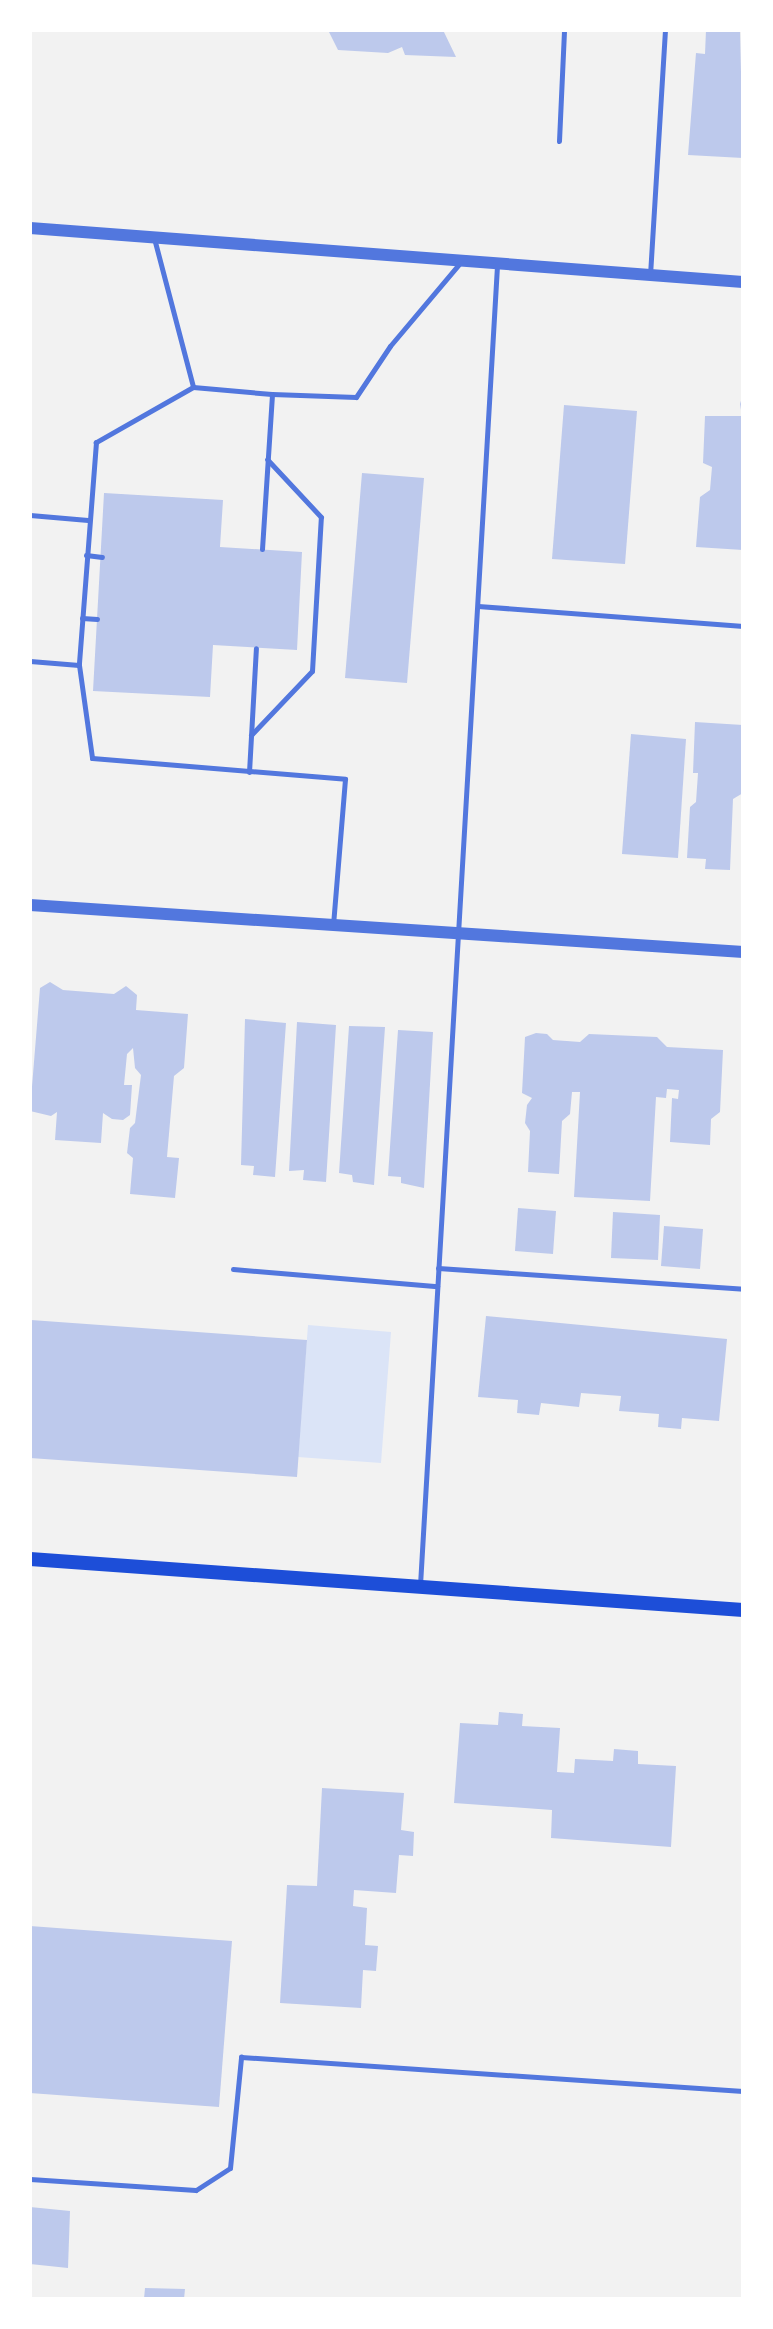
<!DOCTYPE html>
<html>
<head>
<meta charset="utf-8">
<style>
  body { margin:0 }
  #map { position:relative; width:773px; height:2329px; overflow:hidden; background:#f2f2f2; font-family:Overpass,sans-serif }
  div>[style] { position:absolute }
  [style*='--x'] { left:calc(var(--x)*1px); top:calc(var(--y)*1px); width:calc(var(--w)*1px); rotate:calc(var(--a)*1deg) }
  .green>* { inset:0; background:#dbe4f7 }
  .building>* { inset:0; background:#bdc9ec }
  .service>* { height:5px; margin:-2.5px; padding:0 2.5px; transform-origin:2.5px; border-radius:2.5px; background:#5277de }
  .tertiary>* { height:12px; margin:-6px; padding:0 6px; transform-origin:6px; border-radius:6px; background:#5277de }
  .secondary>* { height:14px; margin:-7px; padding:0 7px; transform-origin:7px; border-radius:7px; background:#1d4ed8 }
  span { translate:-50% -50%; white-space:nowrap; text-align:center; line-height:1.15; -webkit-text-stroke:7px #fff; paint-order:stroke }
  .frame { position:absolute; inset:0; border:32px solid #fff; pointer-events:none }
</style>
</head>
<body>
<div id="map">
  <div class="green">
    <i style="clip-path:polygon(308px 1325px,391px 1332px,381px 1463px,298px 1457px)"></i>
  </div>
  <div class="building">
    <i style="clip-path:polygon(328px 30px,443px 30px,456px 57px,405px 55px,402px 47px,388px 53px,338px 50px)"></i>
    <i style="clip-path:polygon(706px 30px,740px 30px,743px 158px,688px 155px,696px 53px,705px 54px)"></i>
    <i style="clip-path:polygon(743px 394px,743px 550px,696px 547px,700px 497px,710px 490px,712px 467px,703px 463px,705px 416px,742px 416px,740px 404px)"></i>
    <i style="clip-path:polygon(564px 405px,637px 411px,625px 564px,552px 559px)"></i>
    <i style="clip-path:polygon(362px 473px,424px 478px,407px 683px,345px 678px)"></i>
    <i style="clip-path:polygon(104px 493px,223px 500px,220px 547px,302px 552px,297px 650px,213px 645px,210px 697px,93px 691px)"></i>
    <i style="clip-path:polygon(695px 722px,743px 725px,743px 793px,733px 799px,730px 870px,705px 869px,706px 859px,687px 858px,690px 807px,696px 802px,698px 773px,693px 773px)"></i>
    <i style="clip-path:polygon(631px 734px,686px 739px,678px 858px,622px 854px)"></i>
    <i style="clip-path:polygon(50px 982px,63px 990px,114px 994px,126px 986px,137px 995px,136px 1010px,188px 1014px,184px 1068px,174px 1076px,167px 1157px,179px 1158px,175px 1198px,130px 1194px,133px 1158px,127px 1153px,130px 1128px,135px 1123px,141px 1075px,135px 1068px,133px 1048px,127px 1054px,124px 1085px,132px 1085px,130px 1115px,123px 1120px,112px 1119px,103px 1113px,101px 1143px,55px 1140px,57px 1112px,51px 1116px,30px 1111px,40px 988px)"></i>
    <i style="clip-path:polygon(245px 1019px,286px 1023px,275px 1177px,253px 1175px,254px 1166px,241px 1165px)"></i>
    <i style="clip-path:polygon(297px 1022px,336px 1025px,326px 1182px,303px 1180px,304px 1170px,289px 1171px)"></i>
    <i style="clip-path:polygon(349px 1026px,385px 1027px,374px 1185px,353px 1182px,352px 1175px,339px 1173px)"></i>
    <i style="clip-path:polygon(398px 1030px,433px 1032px,424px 1188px,401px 1183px,401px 1177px,388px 1176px)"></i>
    <i style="clip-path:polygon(536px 1033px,547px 1034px,553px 1040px,580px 1042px,589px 1034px,657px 1037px,667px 1047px,723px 1050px,720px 1112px,711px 1119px,710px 1145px,670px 1142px,672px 1098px,678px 1099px,679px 1090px,667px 1089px,666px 1098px,656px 1097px,650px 1201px,574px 1197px,580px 1092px,572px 1092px,570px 1114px,562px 1121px,559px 1174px,528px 1172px,530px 1131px,525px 1123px,527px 1105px,532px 1098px,522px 1093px,525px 1037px)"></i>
    <i style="clip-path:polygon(518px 1208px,556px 1211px,553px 1254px,515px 1251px)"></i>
    <i style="clip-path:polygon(613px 1212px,660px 1215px,658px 1260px,611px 1258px)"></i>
    <i style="clip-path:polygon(664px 1226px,703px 1229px,700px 1269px,661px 1266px)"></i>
    <i style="clip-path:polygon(486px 1316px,727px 1339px,719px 1421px,682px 1418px,681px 1429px,658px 1427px,659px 1414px,619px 1411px,621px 1396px,581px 1393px,579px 1407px,541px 1403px,539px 1415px,517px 1413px,518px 1400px,478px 1397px)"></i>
    <i style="clip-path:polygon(31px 1320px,307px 1340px,297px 1477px,30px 1458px)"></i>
    <i style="clip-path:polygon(499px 1712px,523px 1714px,522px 1726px,560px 1728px,557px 1772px,574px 1773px,575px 1759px,613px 1761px,614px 1749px,638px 1751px,638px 1764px,676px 1766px,671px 1847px,551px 1838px,552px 1810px,454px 1803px,460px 1723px,498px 1725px)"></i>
    <i style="clip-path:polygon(322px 1788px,404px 1793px,401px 1830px,414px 1832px,413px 1856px,399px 1855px,396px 1893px,354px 1890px,353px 1906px,367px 1908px,365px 1945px,378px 1946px,376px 1971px,363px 1970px,361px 2008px,280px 2003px,287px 1885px,317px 1886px)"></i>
    <i style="clip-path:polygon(30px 1926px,232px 1941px,219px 2107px,30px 2093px)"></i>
    <i style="clip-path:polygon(30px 2207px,70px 2211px,68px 2268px,30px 2264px)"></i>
    <i style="clip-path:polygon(145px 2288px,185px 2289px,184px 2299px,144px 2299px)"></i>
  </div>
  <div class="service">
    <i style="--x:559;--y:141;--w:111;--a:-87.4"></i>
    <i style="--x:154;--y:238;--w:154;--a:75.3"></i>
    <i style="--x:193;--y:387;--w:79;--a:5.1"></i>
    <i style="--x:272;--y:394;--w:84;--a:2"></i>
    <i style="--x:356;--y:397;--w:61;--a:-56.3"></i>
    <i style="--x:390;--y:346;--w:109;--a:-49.9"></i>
    <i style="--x:650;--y:275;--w:245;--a:-86.5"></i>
    <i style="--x:193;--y:387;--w:112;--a:150.4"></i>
    <i style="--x:96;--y:442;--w:224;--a:94.4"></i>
    <i style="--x:79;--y:665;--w:94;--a:82"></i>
    <i style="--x:92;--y:758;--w:254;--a:4.7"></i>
    <i style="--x:345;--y:779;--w:146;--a:94.7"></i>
    <i style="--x:30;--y:515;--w:58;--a:4.9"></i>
    <i style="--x:262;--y:549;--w:155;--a:-86.3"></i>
    <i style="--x:86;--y:555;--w:16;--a:7"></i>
    <i style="--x:478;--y:606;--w:266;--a:4.3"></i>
    <i style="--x:82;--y:618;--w:15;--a:4"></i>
    <i style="--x:30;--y:661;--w:49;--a:4.7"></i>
    <i style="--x:251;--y:735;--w:88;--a:-46.4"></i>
    <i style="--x:312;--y:671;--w:154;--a:-86.7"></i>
    <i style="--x:321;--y:517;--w:79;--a:-133"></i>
    <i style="--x:249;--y:772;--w:124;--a:-86.8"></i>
    <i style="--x:438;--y:1268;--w:306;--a:3.9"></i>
    <i style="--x:233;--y:1269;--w:205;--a:4.8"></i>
    <i style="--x:420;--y:1585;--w:1323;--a:-86.66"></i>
    <i style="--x:30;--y:2179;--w:166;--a:3.8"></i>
    <i style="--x:196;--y:2190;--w:40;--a:-32.9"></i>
    <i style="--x:230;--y:2168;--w:112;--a:-84.3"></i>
    <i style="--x:241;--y:2057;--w:503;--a:3.87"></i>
  </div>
  <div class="tertiary">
    <i style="--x:30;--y:228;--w:715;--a:4.33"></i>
    <i style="--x:30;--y:905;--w:715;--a:3.77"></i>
  </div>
  <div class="secondary">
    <i style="--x:30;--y:1559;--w:715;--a:4.09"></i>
  </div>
  <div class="frame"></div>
</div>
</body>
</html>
